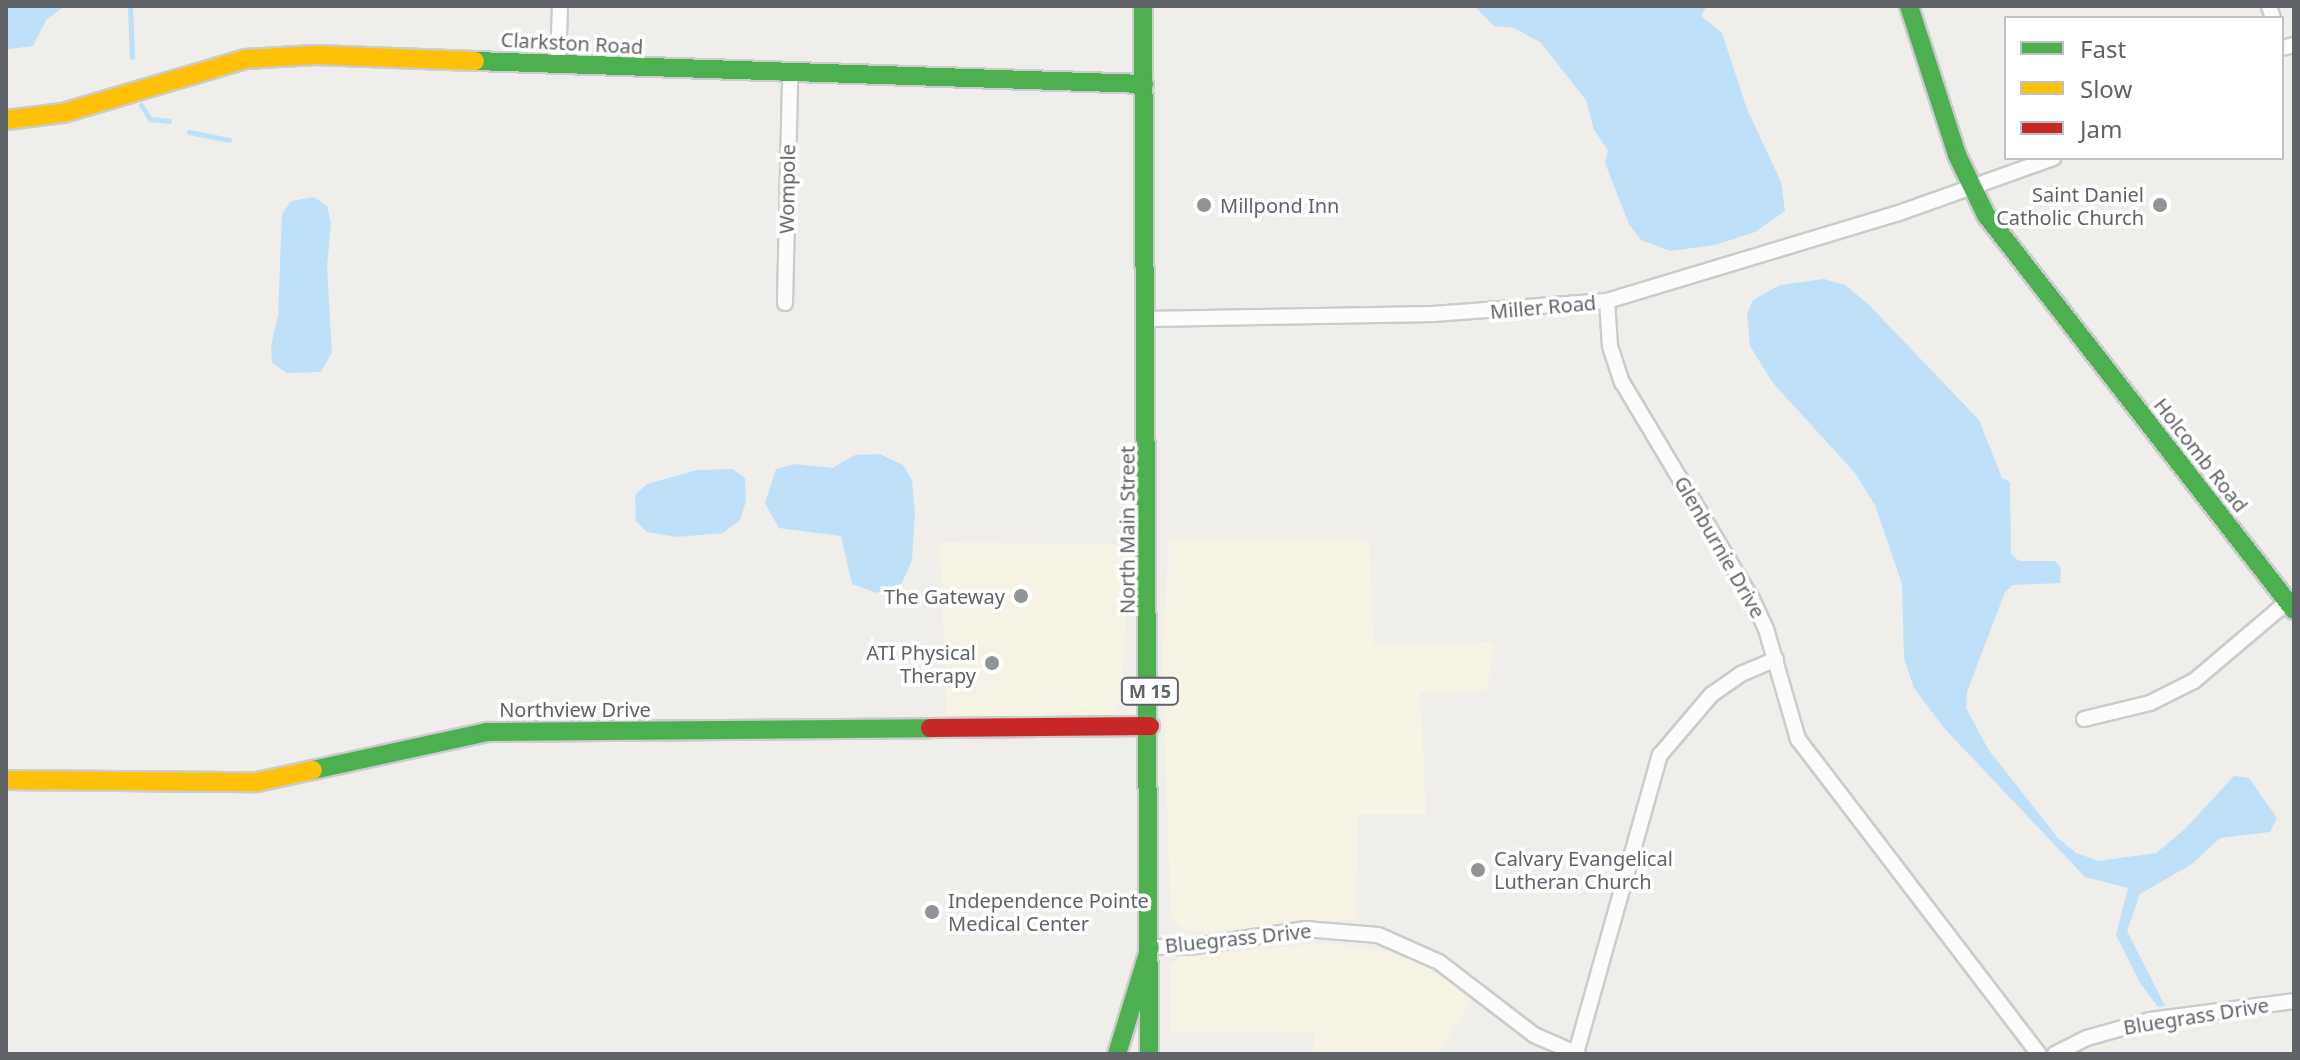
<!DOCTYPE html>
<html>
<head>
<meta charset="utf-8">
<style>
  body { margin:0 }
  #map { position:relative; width:2300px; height:1060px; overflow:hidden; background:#efeeea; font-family:"Noto Sans",sans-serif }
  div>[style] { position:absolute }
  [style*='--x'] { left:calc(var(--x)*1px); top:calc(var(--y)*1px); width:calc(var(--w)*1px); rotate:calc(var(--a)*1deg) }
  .commercial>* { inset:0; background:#f7f3e4 }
  .water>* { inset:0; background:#bfe0f9 }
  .stream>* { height:5px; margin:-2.5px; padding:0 2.5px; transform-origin:2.5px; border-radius:2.5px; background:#bfe0f9 }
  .roads { filter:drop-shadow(2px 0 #cbcccc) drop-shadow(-2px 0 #cbcccc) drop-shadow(0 2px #cbcccc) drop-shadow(0 -2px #cbcccc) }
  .street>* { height:14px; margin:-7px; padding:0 7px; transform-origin:7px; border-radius:7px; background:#fdfcfc }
  .fast>* { height:18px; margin:-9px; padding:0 9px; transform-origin:9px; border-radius:9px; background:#4caf50 }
  .slow>* { height:18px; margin:-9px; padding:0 9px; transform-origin:9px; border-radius:9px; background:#ffc107 }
  .jam>* { height:18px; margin:-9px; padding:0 9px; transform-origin:9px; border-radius:9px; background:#c62828 }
  .dots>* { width:22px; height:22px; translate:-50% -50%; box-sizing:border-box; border:4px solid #fff; border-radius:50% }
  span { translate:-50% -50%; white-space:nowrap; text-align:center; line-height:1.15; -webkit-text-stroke:7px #fff; paint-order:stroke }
  .shield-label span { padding:2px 6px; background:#fff; border:2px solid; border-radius:6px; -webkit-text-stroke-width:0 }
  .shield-label { font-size:18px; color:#5f6368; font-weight:700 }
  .street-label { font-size:20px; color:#5f6368 }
  .poi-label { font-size:20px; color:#5f6368 }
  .right { translate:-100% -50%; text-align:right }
  .left { translate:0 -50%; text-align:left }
  .frame { position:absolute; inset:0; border:8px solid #5f6368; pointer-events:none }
  .legend { position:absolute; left:2004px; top:16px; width:280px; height:144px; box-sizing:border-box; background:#fff; border:2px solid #bfc1c3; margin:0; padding:10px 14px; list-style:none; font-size:24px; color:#5f6368 }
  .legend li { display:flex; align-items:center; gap:16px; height:40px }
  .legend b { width:40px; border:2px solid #bfc1c3 }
</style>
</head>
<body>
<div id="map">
  <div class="commercial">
    <i style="clip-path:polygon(1169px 539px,1369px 541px,1374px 645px,1494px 642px,1487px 690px,1420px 692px,1426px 814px,1358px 814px,1356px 920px,1205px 932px,1182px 929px,1171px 916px,1162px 661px)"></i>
    <i style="clip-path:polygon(940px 542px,1130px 545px,1121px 697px,1109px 717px,947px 720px)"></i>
    <i style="clip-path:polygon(1329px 943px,1397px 954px,1437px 972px,1472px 998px,1438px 1054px,1313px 1054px,1315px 1033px,1171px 1032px,1171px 965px,1182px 956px)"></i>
  </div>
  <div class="water">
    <i style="clip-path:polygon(6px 6px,65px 6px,46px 20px,33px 46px,10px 49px,6px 49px)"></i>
    <i style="clip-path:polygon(1474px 6px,1707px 6px,1701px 16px,1722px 33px,1747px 109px,1781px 182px,1785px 211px,1755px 232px,1715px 245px,1670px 251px,1641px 240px,1629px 224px,1605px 163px,1608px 150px,1594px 130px,1586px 100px,1540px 42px,1514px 28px,1494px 26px)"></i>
    <i style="clip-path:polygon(314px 197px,327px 206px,331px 223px,327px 267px,332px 352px,321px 372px,287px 373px,272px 363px,271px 346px,278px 315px,282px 214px,291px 201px)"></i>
    <i style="clip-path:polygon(1824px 279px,1845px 285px,1869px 305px,1979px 420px,2002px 478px,2010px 482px,2011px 554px,2019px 561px,2055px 561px,2061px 568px,2060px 583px,2012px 585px,2005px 592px,1967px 692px,1966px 708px,1988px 749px,2058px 838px,2076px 853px,2099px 861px,2156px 853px,2186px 828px,2234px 776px,2249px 778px,2277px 818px,2270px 832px,2220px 838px,2192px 864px,2140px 894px,2127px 931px,2165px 1006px,2158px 1007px,2140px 983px,2116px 935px,2128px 888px,2085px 877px,1944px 728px,1914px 688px,1904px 658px,1902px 584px,1875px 505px,1855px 473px,1773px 383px,1750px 346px,1747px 314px,1753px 300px,1780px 285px)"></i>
    <i style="clip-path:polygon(880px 454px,903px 465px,912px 480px,915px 514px,912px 560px,902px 583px,877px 593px,852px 584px,841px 536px,779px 528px,765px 503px,776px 469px,795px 464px,832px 468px,855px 455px)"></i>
    <i style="clip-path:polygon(733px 469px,745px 478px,746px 501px,740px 520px,723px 533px,677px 537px,647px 532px,636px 521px,635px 495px,647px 484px,697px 470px)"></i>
  </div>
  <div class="stream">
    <i style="--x:130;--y:6;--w:51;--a:87.8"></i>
    <i style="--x:141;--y:105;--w:17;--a:57"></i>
    <i style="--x:150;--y:119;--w:19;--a:6"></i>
    <i style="--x:189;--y:132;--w:41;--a:11.3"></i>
  </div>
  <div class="roads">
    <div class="street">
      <i style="--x:2269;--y:6;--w:13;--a:72"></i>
      <i style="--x:2282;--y:48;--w:12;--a:-14"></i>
      <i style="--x:558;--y:63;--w:57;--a:-88"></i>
      <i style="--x:1607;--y:301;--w:45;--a:86.2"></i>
      <i style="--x:1610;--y:346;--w:38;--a:72"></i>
      <i style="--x:1622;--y:382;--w:253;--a:59.1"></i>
      <i style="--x:1752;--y:599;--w:33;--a:65"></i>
      <i style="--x:1766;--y:629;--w:115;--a:73.8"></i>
      <i style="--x:1798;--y:739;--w:397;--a:52.6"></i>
      <i style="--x:785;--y:303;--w:228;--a:-88.7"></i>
      <i style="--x:1147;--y:319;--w:286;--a:-1"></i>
      <i style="--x:1433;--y:314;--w:174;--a:-4.3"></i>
      <i style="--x:1607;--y:301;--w:302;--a:-16.8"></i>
      <i style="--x:1896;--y:214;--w:167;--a:-19.6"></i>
      <i style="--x:2084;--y:719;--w:68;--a:-13.6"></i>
      <i style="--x:2150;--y:703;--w:49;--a:-26.6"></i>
      <i style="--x:2194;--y:681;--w:122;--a:-40.3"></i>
      <i style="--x:1150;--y:947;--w:39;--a:0"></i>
      <i style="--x:1189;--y:947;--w:117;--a:-8.8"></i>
      <i style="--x:1305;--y:929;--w:73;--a:4.7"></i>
      <i style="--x:1378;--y:935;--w:67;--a:23.9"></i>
      <i style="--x:1439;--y:962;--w:120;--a:37.5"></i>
      <i style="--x:1534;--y:1035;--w:48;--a:23.4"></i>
      <i style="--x:1576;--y:1053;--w:310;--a:-74.3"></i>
      <i style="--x:1660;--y:755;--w:79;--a:-49.6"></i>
      <i style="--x:1711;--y:695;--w:37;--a:-35"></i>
      <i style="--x:1741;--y:674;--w:38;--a:-23"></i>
      <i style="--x:2055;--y:1054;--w:36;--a:-27"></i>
      <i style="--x:2087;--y:1038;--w:66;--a:-15.9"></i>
      <i style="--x:2150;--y:1020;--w:145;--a:-7.5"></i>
    </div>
    <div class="fast">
      <i style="--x:1143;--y:6;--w:1048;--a:89.67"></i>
      <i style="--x:1909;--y:6;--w:157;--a:72.1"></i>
      <i style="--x:1957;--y:155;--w:67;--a:64.2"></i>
      <i style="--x:1986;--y:215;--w:501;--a:52.05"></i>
      <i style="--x:475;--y:61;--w:669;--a:1.97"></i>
      <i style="--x:313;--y:770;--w:178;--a:-12.3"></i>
      <i style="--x:487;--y:732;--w:443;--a:-0.5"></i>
      <i style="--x:1117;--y:1054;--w:112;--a:-72.9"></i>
    </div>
    <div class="slow">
      <i style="--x:6;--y:120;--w:57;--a:-7"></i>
      <i style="--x:63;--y:113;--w:190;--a:-16.5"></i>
      <i style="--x:245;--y:59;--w:71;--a:-3.2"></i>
      <i style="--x:316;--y:55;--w:159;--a:2.2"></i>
      <i style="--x:6;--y:780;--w:251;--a:0.5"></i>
      <i style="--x:257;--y:782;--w:57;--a:-12.1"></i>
    </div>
    <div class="jam">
      <i style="--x:930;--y:728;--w:220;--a:-0.5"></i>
    </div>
  </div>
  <div class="dots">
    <i style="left:1204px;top:205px;background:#919496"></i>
    <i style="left:2160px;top:205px;background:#919496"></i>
    <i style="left:1021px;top:596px;background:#919496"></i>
    <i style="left:992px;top:663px;background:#919496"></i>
    <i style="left:1478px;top:870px;background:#919496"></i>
    <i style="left:932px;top:912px;background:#919496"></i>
  </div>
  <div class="shield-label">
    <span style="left:1150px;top:691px">M 15</span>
  </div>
  <div class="street-label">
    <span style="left:572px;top:43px;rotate:3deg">Clarkston Road</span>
    <span style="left:787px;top:189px;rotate:-89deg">Wompole</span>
    <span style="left:1543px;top:307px;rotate:-5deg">Miller Road</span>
    <span style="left:2201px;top:455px;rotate:52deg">Holcomb Road</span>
    <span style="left:1127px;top:530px;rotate:-90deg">North Main Street</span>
    <span style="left:1720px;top:547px;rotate:60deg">Glenburnie Drive</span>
    <span style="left:575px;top:709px">Northview Drive</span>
    <span style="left:1238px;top:938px;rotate:-6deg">Bluegrass Drive</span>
    <span style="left:2196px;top:1016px;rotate:-9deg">Bluegrass Drive</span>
  </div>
  <div class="poi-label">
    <span class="right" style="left:2144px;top:206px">Saint Daniel<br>Catholic Church</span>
    <span class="left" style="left:1220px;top:205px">Millpond Inn</span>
    <span class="right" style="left:1005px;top:596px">The Gateway</span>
    <span class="right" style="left:976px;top:664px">ATI Physical<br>Therapy</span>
    <span class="left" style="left:1494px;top:870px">Calvary Evangelical<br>Lutheran Church</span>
    <span class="left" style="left:948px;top:912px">Independence Pointe<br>Medical Center</span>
  </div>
  <div class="frame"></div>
  <ul class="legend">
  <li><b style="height:10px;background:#4caf50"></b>Fast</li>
  <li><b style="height:10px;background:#ffc107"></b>Slow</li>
  <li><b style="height:10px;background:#c62828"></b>Jam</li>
  </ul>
</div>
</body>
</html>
